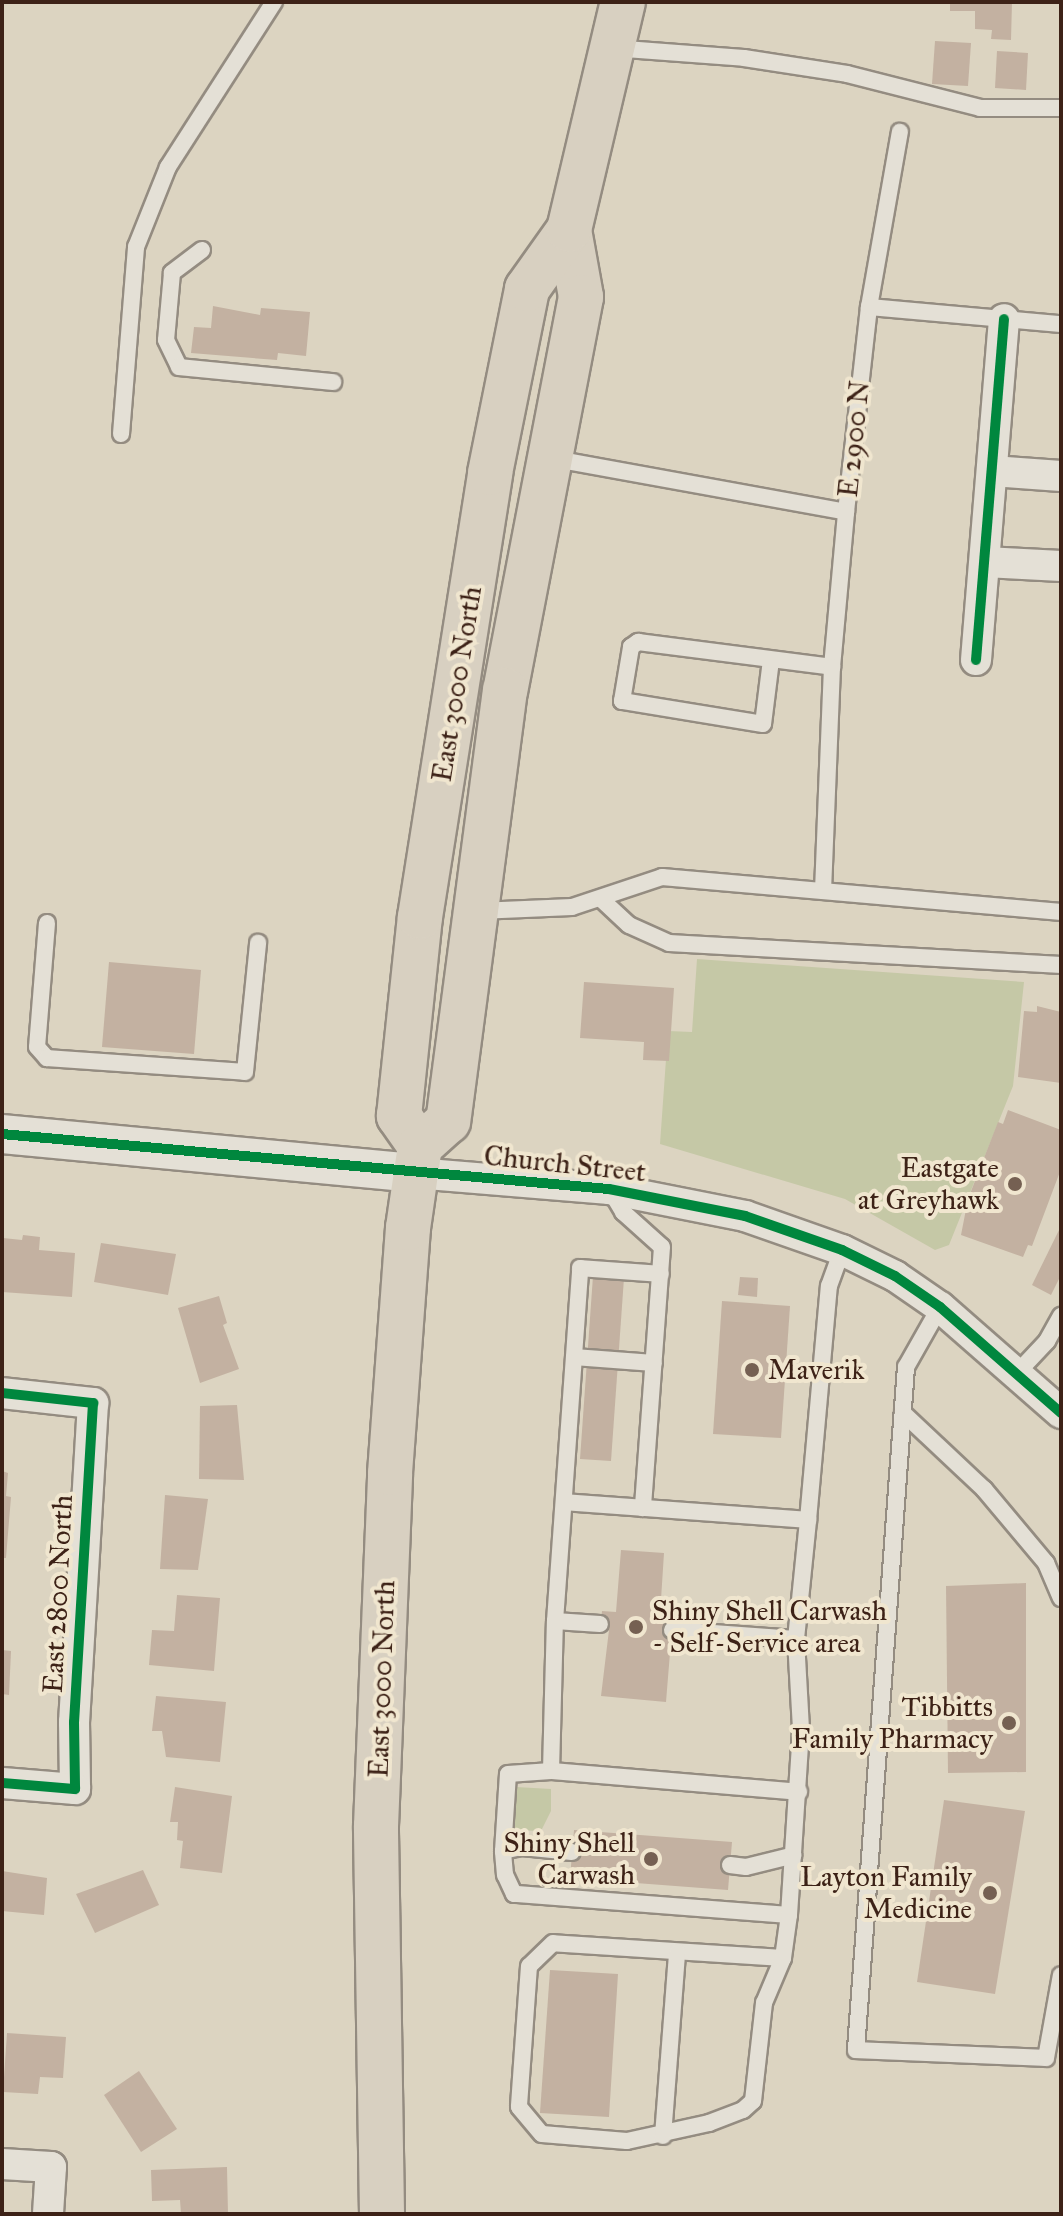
<!DOCTYPE html>
<html>
<head>
<meta charset="utf-8">
<style>
  body { margin:0 }
  #map { position:relative; width:1063px; height:2216px; overflow:hidden; background:#dcd4c1; font-family:"IM FELL Great Primer",serif }
  div>[style] { position:absolute }
  [style*='--x'] { left:calc(var(--x)*1px); top:calc(var(--y)*1px); width:calc(var(--w)*1px); rotate:calc(var(--a)*1deg) }
  .green>* { inset:0; background:#c5c8a6 }
  .building>* { inset:0; background:#c3b1a1 }
  .roads { filter:drop-shadow(2px 0 #948c81) drop-shadow(-2px 0 #948c81) drop-shadow(0 2px #948c81) drop-shadow(0 -2px #948c81) }
  .service>* { height:16px; margin:-8px; padding:0 8px; transform-origin:8px; border-radius:8px; background:#e4e0d6 }
  .minor>* { height:30px; margin:-15px; padding:0 15px; transform-origin:15px; border-radius:15px; background:#e4e0d6 }
  .tertiary>* { height:38px; margin:-19px; padding:0 19px; transform-origin:19px; border-radius:19px; background:#e4e0d6 }
  .primary>* { height:44px; margin:-22px; padding:0 22px; transform-origin:22px; border-radius:22px; background:#d8d0c1 }
  .cycleway>* { height:10px; margin:-5px; padding:0 5px; transform-origin:5px; border-radius:5px; background:#00873e }
  .dots>* { width:22px; height:22px; translate:-50% -50%; box-sizing:border-box; border:4px solid #f0e6cf; border-radius:50% }
  span { translate:-50% -50%; white-space:nowrap; text-align:center; line-height:1.15; -webkit-text-stroke:8px #f0e6cf; paint-order:stroke }
  .street-label { font-size:28px; color:#3d2217 }
  .poi-label { font-size:28px; color:#3d2217 }
  .right { translate:-100% -50%; text-align:right }
  .left { translate:0 -50%; text-align:left }
  .frame { position:absolute; inset:0; border:4px solid #3d2217; pointer-events:none }
</style>
</head>
<body>
<div id="map">
  <div class="green">
    <i style="clip-path:polygon(697px 959px,1024px 982px,1013px 1086px,949px 1245px,935px 1250px,845px 1199px,660px 1144px,668px 1031px,692px 1032px)"></i>
    <i style="clip-path:polygon(516px 1787px,551px 1789px,551px 1811px,541px 1831px,511px 1830px)"></i>
  </div>
  <div class="building">
    <i style="clip-path:polygon(950px 2px,1012px 2px,1011px 40px,991px 39px,992px 30px,975px 29px,975px 11px,950px 11px)"></i>
    <i style="clip-path:polygon(935px 41px,971px 43px,968px 86px,932px 84px)"></i>
    <i style="clip-path:polygon(997px 51px,1028px 53px,1026px 90px,995px 88px)"></i>
    <i style="clip-path:polygon(213px 306px,260px 315px,261px 308px,310px 312px,306px 356px,278px 353px,277px 360px,191px 353px,194px 327px,211px 328px)"></i>
    <i style="clip-path:polygon(109px 962px,201px 970px,194px 1054px,102px 1047px)"></i>
    <i style="clip-path:polygon(584px 982px,674px 988px,669px 1061px,643px 1060px,644px 1042px,580px 1038px)"></i>
    <i style="clip-path:polygon(1037px 1006px,1061px 1012px,1061px 1083px,1018px 1077px,1024px 1011px,1037px 1012px)"></i>
    <i style="clip-path:polygon(1008px 1110px,1061px 1130px,1061px 1169px,1032px 1246px,1028px 1245px,1023px 1257px,961px 1235px,968px 1199px,998px 1122px,1003px 1124px)"></i>
    <i style="clip-path:polygon(1061px 1226px,1061px 1275px,1051px 1295px,1032px 1285px)"></i>
    <i style="clip-path:polygon(23px 1235px,40px 1237px,39px 1250px,75px 1253px,72px 1297px,2px 1292px,3px 1238px,22px 1240px)"></i>
    <i style="clip-path:polygon(101px 1243px,176px 1254px,168px 1295px,94px 1282px)"></i>
    <i style="clip-path:polygon(593px 1276px,624px 1278px,611px 1461px,580px 1459px)"></i>
    <i style="clip-path:polygon(740px 1277px,758px 1278px,757px 1297px,738px 1295px)"></i>
    <i style="clip-path:polygon(219px 1296px,227px 1323px,223px 1325px,239px 1369px,200px 1383px,178px 1308px)"></i>
    <i style="clip-path:polygon(722px 1301px,790px 1306px,781px 1438px,713px 1434px)"></i>
    <i style="clip-path:polygon(237px 1405px,244px 1480px,199px 1479px,200px 1406px)"></i>
    <i style="clip-path:polygon(2px 1471px,8px 1473px,6px 1496px,11px 1497px,6px 1558px,2px 1558px)"></i>
    <i style="clip-path:polygon(165px 1495px,208px 1499px,198px 1570px,160px 1569px)"></i>
    <i style="clip-path:polygon(621px 1550px,664px 1553px,660px 1615px,673px 1616px,666px 1702px,601px 1696px,609px 1630px,600px 1629px,602px 1611px,616px 1612px)"></i>
    <i style="clip-path:polygon(1026px 1583px,1026px 1772px,948px 1773px,946px 1586px)"></i>
    <i style="clip-path:polygon(177px 1595px,220px 1598px,214px 1671px,149px 1665px,152px 1630px,174px 1631px)"></i>
    <i style="clip-path:polygon(2px 1650px,11px 1651px,9px 1695px,2px 1694px)"></i>
    <i style="clip-path:polygon(156px 1696px,226px 1702px,220px 1762px,166px 1757px,162px 1731px,152px 1731px)"></i>
    <i style="clip-path:polygon(175px 1787px,232px 1796px,222px 1873px,180px 1868px,183px 1841px,177px 1840px,178px 1822px,170px 1822px)"></i>
    <i style="clip-path:polygon(944px 1800px,1025px 1811px,995px 1994px,917px 1982px)"></i>
    <i style="clip-path:polygon(574px 1830px,732px 1842px,728px 1890px,570px 1878px)"></i>
    <i style="clip-path:polygon(143px 1870px,159px 1905px,95px 1933px,76px 1894px)"></i>
    <i style="clip-path:polygon(2px 1871px,47px 1878px,44px 1915px,2px 1911px)"></i>
    <i style="clip-path:polygon(550px 1970px,618px 1974px,609px 2117px,540px 2113px)"></i>
    <i style="clip-path:polygon(7px 2033px,66px 2037px,63px 2078px,40px 2077px,38px 2094px,3px 2092px)"></i>
    <i style="clip-path:polygon(139px 2071px,177px 2129px,141px 2152px,104px 2095px)"></i>
    <i style="clip-path:polygon(227px 2167px,228px 2214px,181px 2214px,180px 2200px,152px 2201px,151px 2170px)"></i>
  </div>
  <div class="roads">
    <div class="service">
      <i style="--x:612;--y:48;--w:132;--a:4.3"></i>
      <i style="--x:744;--y:58;--w:104;--a:8.8"></i>
      <i style="--x:847;--y:74;--w:137;--a:14.3"></i>
      <i style="--x:980;--y:108;--w:81;--a:0"></i>
      <i style="--x:202;--y:250;--w:38;--a:143"></i>
      <i style="--x:172;--y:273;--w:67;--a:95.1"></i>
      <i style="--x:166;--y:340;--w:30;--a:64"></i>
      <i style="--x:179;--y:367;--w:155;--a:5.6"></i>
      <i style="--x:869;--y:307;--w:178;--a:-80"></i>
      <i style="--x:121;--y:434;--w:188;--a:-85.4"></i>
      <i style="--x:136;--y:247;--w:86;--a:-68.2"></i>
      <i style="--x:168;--y:167;--w:196;--a:-57.3"></i>
      <i style="--x:550;--y:458;--w:301;--a:10.3"></i>
      <i style="--x:846;--y:512;--w:206;--a:-83.6"></i>
      <i style="--x:869;--y:307;--w:193;--a:5.1"></i>
      <i style="--x:771;--y:660;--w:64;--a:97.1"></i>
      <i style="--x:763;--y:724;--w:143;--a:-170.7"></i>
      <i style="--x:622;--y:701;--w:55;--a:-80.5"></i>
      <i style="--x:631;--y:647;--w:9;--a:-36"></i>
      <i style="--x:638;--y:642;--w:196;--a:7.3"></i>
      <i style="--x:832;--y:667;--w:156;--a:-84.8"></i>
      <i style="--x:823;--y:891;--w:224;--a:-87.7"></i>
      <i style="--x:601;--y:899;--w:38;--a:43"></i>
      <i style="--x:629;--y:925;--w:44;--a:24.2"></i>
      <i style="--x:669;--y:943;--w:393;--a:3.2"></i>
      <i style="--x:478;--y:911;--w:94;--a:-2.4"></i>
      <i style="--x:572;--y:907;--w:95;--a:-18.4"></i>
      <i style="--x:662;--y:877;--w:401;--a:5"></i>
      <i style="--x:47;--y:923;--w:124;--a:94.6"></i>
      <i style="--x:37;--y:1047;--w:15;--a:48"></i>
      <i style="--x:47;--y:1058;--w:198;--a:4"></i>
      <i style="--x:245;--y:1072;--w:130;--a:-84.2"></i>
      <i style="--x:610;--y:1190;--w:26;--a:59"></i>
      <i style="--x:623;--y:1212;--w:52;--a:41.9"></i>
      <i style="--x:662;--y:1247;--w:262;--a:94.2"></i>
      <i style="--x:940;--y:1307;--w:69;--a:119.5"></i>
      <i style="--x:906;--y:1367;--w:685;--a:94.19"></i>
      <i style="--x:856;--y:2050;--w:190;--a:2.4"></i>
      <i style="--x:1046;--y:2058;--w:84;--a:-79.8"></i>
      <i style="--x:574;--y:1357;--w:80;--a:4.3"></i>
      <i style="--x:1017;--y:1373;--w:44;--a:-46.8"></i>
      <i style="--x:1047;--y:1341;--w:29;--a:-61"></i>
      <i style="--x:903;--y:1413;--w:111;--a:43.2"></i>
      <i style="--x:984;--y:1489;--w:97;--a:50"></i>
      <i style="--x:1046;--y:1563;--w:38;--a:67"></i>
      <i style="--x:564;--y:1502;--w:245;--a:4.2"></i>
      <i style="--x:808;--y:1520;--w:235;--a:-84.9"></i>
      <i style="--x:829;--y:1286;--w:38;--a:-70"></i>
      <i style="--x:555;--y:1621;--w:45;--a:3.8"></i>
      <i style="--x:672;--y:1630;--w:124;--a:4.2"></i>
      <i style="--x:551;--y:1771;--w:150;--a:-88.5"></i>
      <i style="--x:555;--y:1621;--w:354;--a:-85.9"></i>
      <i style="--x:580;--y:1268;--w:81;--a:4.2"></i>
      <i style="--x:503;--y:1851;--w:19;--a:-12"></i>
      <i style="--x:522;--y:1847;--w:50;--a:5.7"></i>
      <i style="--x:730;--y:1865;--w:16;--a:7"></i>
      <i style="--x:746;--y:1867;--w:49;--a:-14"></i>
      <i style="--x:789;--y:1915;--w:276;--a:-175.6"></i>
      <i style="--x:514;--y:1894;--w:21;--a:-115"></i>
      <i style="--x:505;--y:1875;--w:24;--a:-95"></i>
      <i style="--x:503;--y:1851;--w:77;--a:-86.3"></i>
      <i style="--x:508;--y:1774;--w:43;--a:-4"></i>
      <i style="--x:551;--y:1771;--w:249;--a:4.8"></i>
      <i style="--x:783;--y:1958;--w:230;--a:-176.3"></i>
      <i style="--x:553;--y:1943;--w:33;--a:136"></i>
      <i style="--x:529;--y:1966;--w:141;--a:94.1"></i>
      <i style="--x:519;--y:2107;--w:35;--a:50"></i>
      <i style="--x:542;--y:2134;--w:85;--a:4.7"></i>
      <i style="--x:627;--y:2141;--w:84;--a:-12.4"></i>
      <i style="--x:709;--y:2123;--w:36;--a:-21"></i>
      <i style="--x:743;--y:2110;--w:13;--a:-42"></i>
      <i style="--x:753;--y:2101;--w:99;--a:-83.6"></i>
      <i style="--x:764;--y:2003;--w:49;--a:-67.1"></i>
      <i style="--x:783;--y:1958;--w:43;--a:-82.1"></i>
      <i style="--x:789;--y:1915;--w:186;--a:-86.3"></i>
      <i style="--x:801;--y:1729;--w:90;--a:-93.2"></i>
      <i style="--x:796;--y:1639;--w:120;--a:-84.2"></i>
      <i style="--x:663;--y:2136;--w:184;--a:-85.6"></i>
    </div>
    <div class="minor">
      <i style="--x:992;--y:471;--w:69;--a:4.1"></i>
      <i style="--x:985;--y:562;--w:76;--a:3"></i>
      <i style="--x:976;--y:660;--w:342;--a:-85.3"></i>
      <i style="--x:415;--y:1173;--w:195;--a:4.7"></i>
      <i style="--x:609;--y:1189;--w:139;--a:11.2"></i>
      <i style="--x:745;--y:1216;--w:103;--a:19.3"></i>
      <i style="--x:842;--y:1250;--w:59;--a:26.1"></i>
      <i style="--x:895;--y:1276;--w:55;--a:34.6"></i>
      <i style="--x:940;--y:1307;--w:161;--a:41.2"></i>
      <i style="--x:2;--y:1393;--w:92;--a:6.3"></i>
      <i style="--x:93;--y:1403;--w:320;--a:93.4"></i>
      <i style="--x:74;--y:1722;--w:67;--a:89.1"></i>
      <i style="--x:75;--y:1789;--w:73;--a:-175.3"></i>
      <i style="--x:2;--y:2164;--w:49;--a:3.5"></i>
      <i style="--x:51;--y:2167;--w:47;--a:93.7"></i>
    </div>
    <div class="tertiary">
      <i style="--x:2;--y:1134;--w:415;--a:5.4"></i>
    </div>
    <div class="primary">
      <i style="--x:569;--y:230;--w:68;--a:79.8"></i>
      <i style="--x:581;--y:297;--w:400;--a:100.9"></i>
      <i style="--x:505;--y:690;--w:435;--a:97.5"></i>
      <i style="--x:448;--y:1121;--w:38;--a:138"></i>
      <i style="--x:420;--y:1146;--w:37;--a:-125"></i>
      <i style="--x:399;--y:1116;--w:200;--a:-84"></i>
      <i style="--x:420;--y:917;--w:449;--a:-81"></i>
      <i style="--x:490;--y:473;--w:188;--a:-78.6"></i>
      <i style="--x:527;--y:289;--w:72;--a:-54.6"></i>
      <i style="--x:569;--y:230;--w:234;--a:-76.7"></i>
      <i style="--x:382;--y:2214;--w:388;--a:-90.9"></i>
      <i style="--x:376;--y:1826;--w:353;--a:-87.7"></i>
      <i style="--x:390;--y:1473;--w:246;--a:-85.8"></i>
      <i style="--x:408;--y:1228;--w:83;--a:-81.7"></i>
    </div>
  </div>
  <div class="cycleway">
    <i style="--x:976;--y:660;--w:342;--a:-85.3"></i>
    <i style="--x:2;--y:1134;--w:609;--a:5.18"></i>
    <i style="--x:609;--y:1189;--w:139;--a:11.2"></i>
    <i style="--x:745;--y:1216;--w:103;--a:19.3"></i>
    <i style="--x:842;--y:1250;--w:59;--a:26.1"></i>
    <i style="--x:895;--y:1276;--w:55;--a:34.6"></i>
    <i style="--x:940;--y:1307;--w:161;--a:41.2"></i>
    <i style="--x:2;--y:1393;--w:92;--a:6.3"></i>
    <i style="--x:93;--y:1403;--w:320;--a:93.4"></i>
    <i style="--x:74;--y:1722;--w:67;--a:89.1"></i>
    <i style="--x:75;--y:1789;--w:73;--a:-175.3"></i>
  </div>
  <div class="dots">
    <i style="left:1015px;top:1184px;background:#756052"></i>
    <i style="left:752px;top:1370px;background:#756052"></i>
    <i style="left:636px;top:1627px;background:#756052"></i>
    <i style="left:1009px;top:1723px;background:#756052"></i>
    <i style="left:651px;top:1859px;background:#756052"></i>
    <i style="left:990px;top:1893px;background:#756052"></i>
  </div>
  <div class="street-label">
    <span style="left:854px;top:439px;rotate:-84deg">E 2900 N</span>
    <span style="left:457px;top:684px;rotate:-81deg">East 3000 North</span>
    <span style="left:565px;top:1164px;rotate:6deg">Church Street</span>
    <span style="left:58px;top:1594px;rotate:-87deg">East 2800 North</span>
    <span style="left:382px;top:1679px;rotate:-88deg">East 3000 North</span>
  </div>
  <div class="poi-label">
    <span class="right" style="left:999px;top:1184px">Eastgate<br>at Greyhawk</span>
    <span class="left" style="left:768px;top:1370px">Maverik</span>
    <span class="left" style="left:652px;top:1627px">Shiny Shell Carwash<br>- Self-Service area</span>
    <span class="right" style="left:993px;top:1723px">Tibbitts<br>Family Pharmacy</span>
    <span class="right" style="left:635px;top:1859px">Shiny Shell<br>Carwash</span>
    <span class="right" style="left:972px;top:1893px">Layton Family<br>Medicine</span>
  </div>
  <div class="frame"></div>
</div>
</body>
</html>
